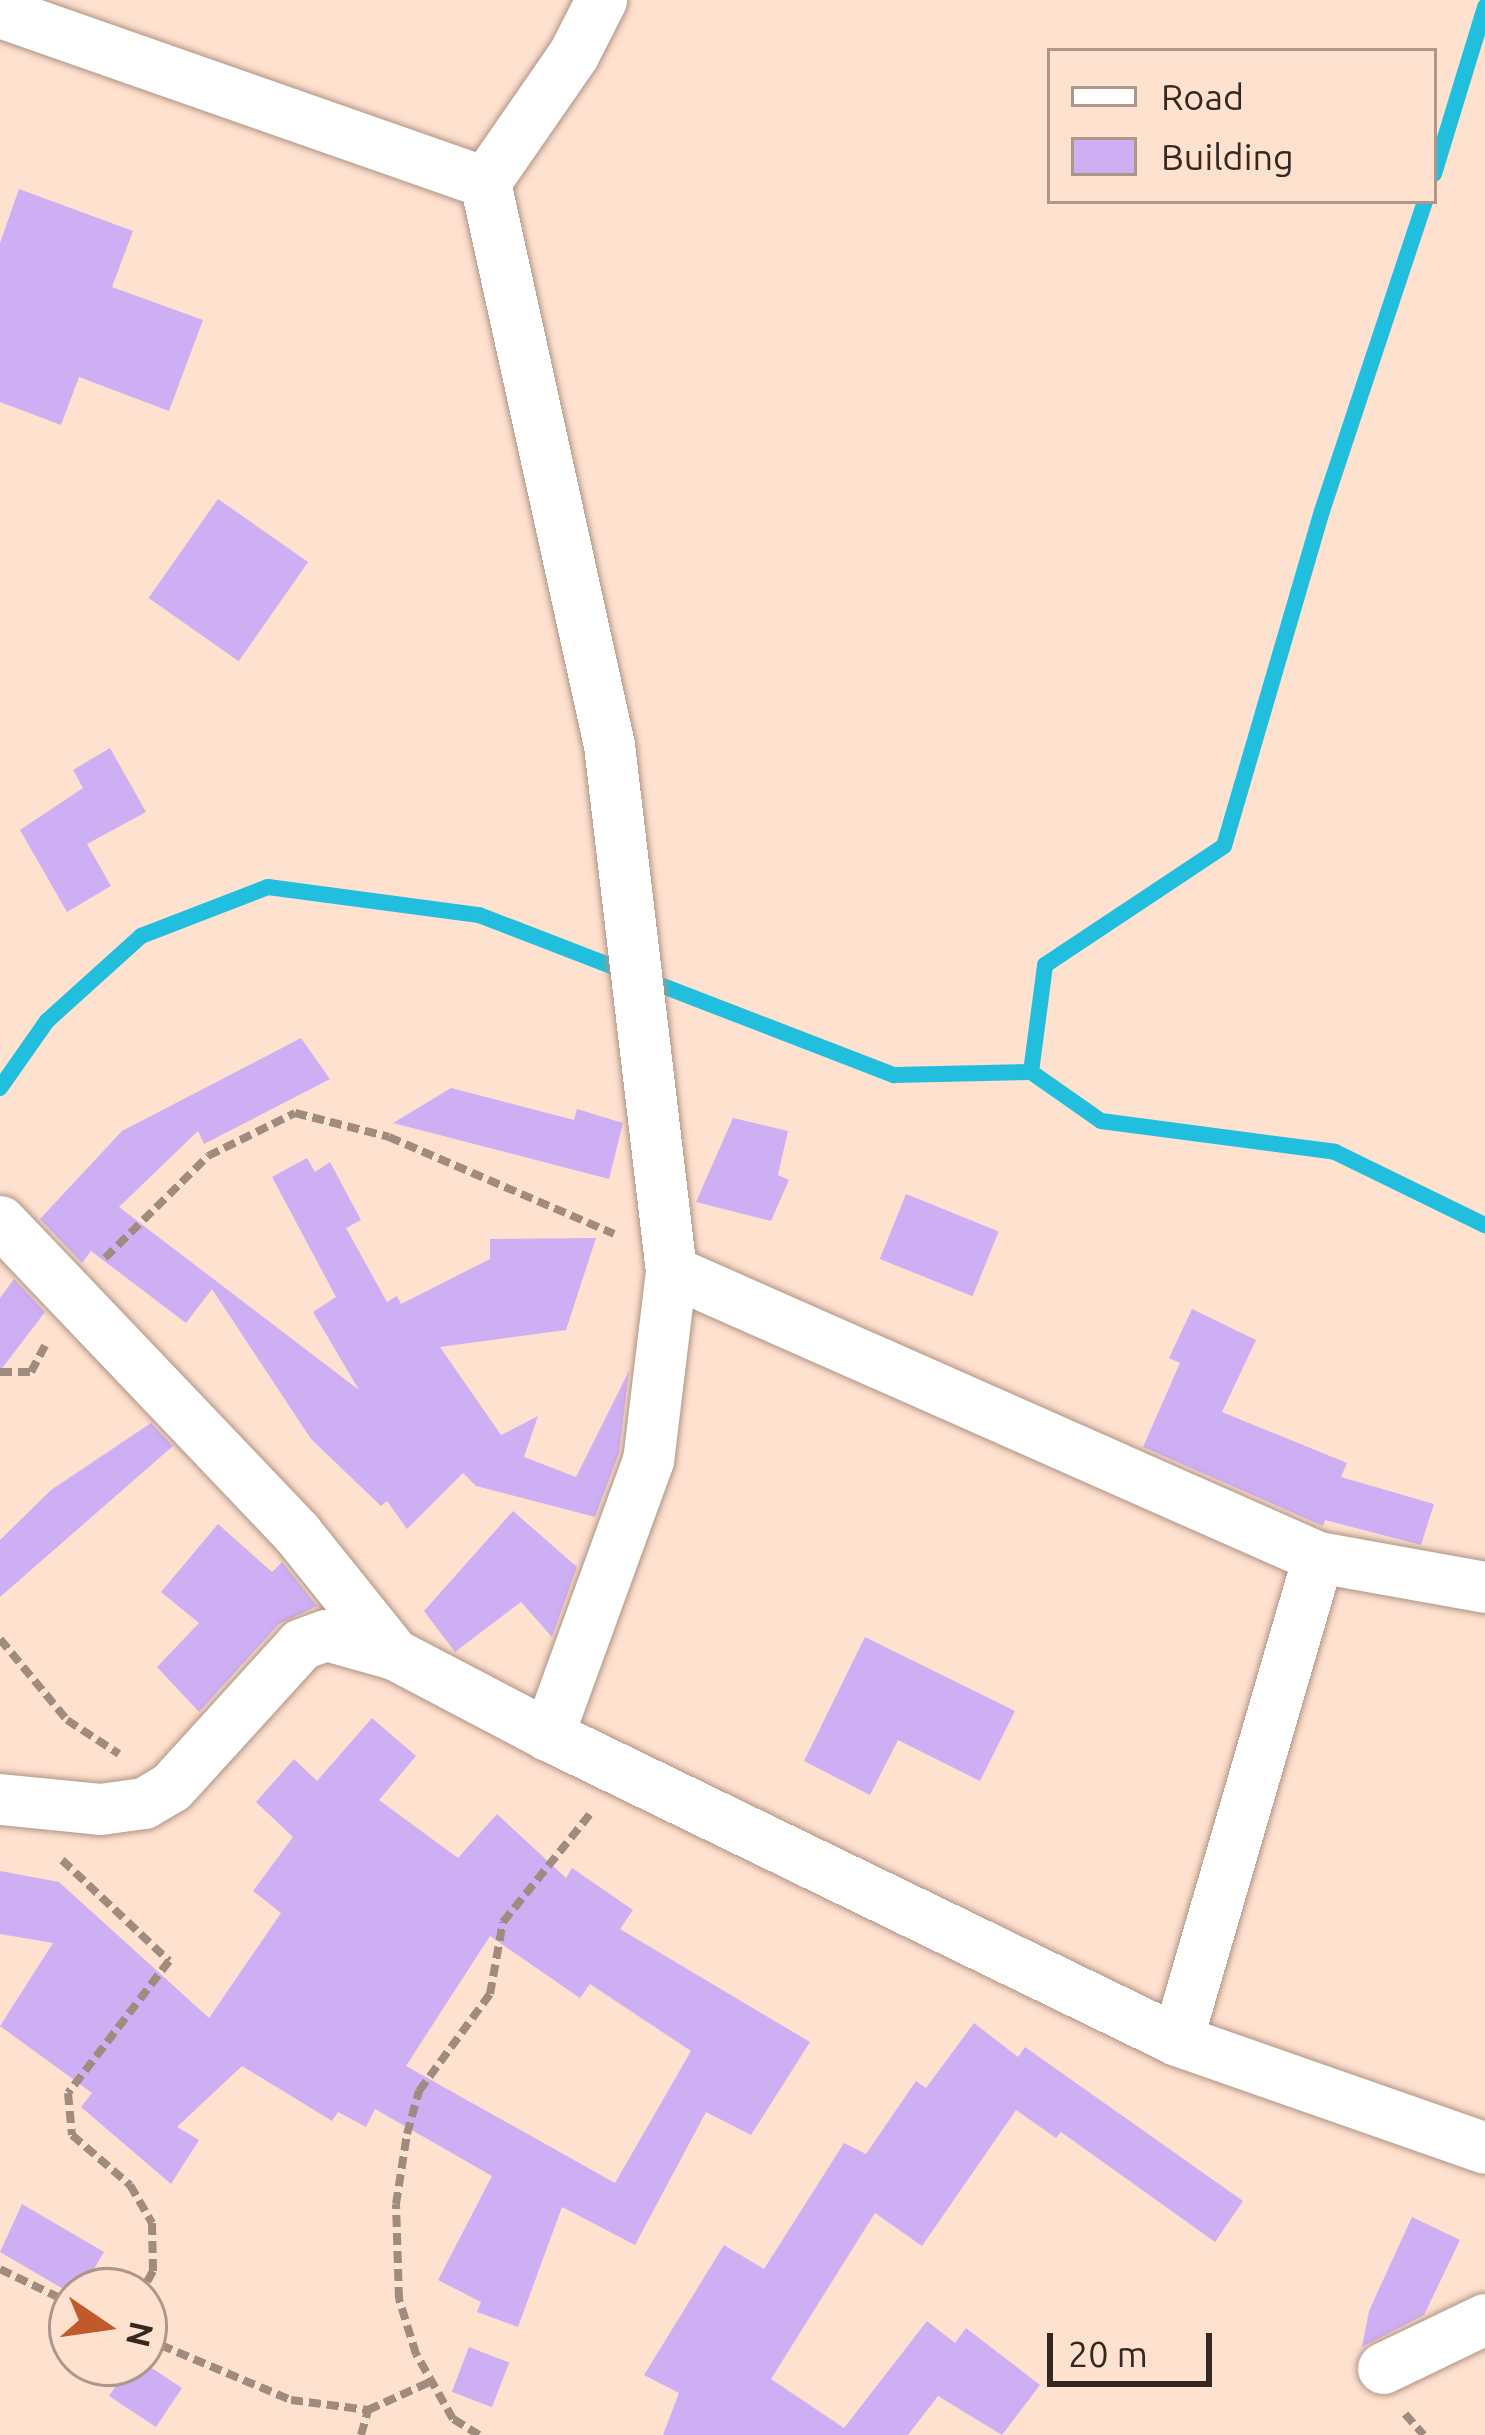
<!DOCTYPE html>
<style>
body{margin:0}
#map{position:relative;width:1485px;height:2435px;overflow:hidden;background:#ffe1d0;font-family:Ubuntu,sans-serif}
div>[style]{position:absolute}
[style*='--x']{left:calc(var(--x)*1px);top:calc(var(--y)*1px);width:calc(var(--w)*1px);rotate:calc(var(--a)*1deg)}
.stream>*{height:16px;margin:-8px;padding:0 8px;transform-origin:8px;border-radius:8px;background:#21bfdd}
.building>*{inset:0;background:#cfaff4;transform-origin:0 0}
.path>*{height:8px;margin-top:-4px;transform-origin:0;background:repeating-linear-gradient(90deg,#a08b7f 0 12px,transparent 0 18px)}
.roads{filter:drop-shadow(0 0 3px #b09484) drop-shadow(0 0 3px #b09484)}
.street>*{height:51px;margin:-25.5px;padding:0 25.5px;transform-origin:25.5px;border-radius:25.5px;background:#fff}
span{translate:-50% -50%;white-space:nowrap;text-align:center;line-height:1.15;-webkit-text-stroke:9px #ffe1d0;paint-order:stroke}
.legend{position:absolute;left:1047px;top:48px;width:390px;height:156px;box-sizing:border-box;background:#ffe1d0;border:3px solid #ae978a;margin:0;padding:15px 21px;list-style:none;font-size:36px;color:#342922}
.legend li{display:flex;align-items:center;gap:24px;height:60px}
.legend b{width:60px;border:3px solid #ae978a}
.north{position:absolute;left:48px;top:2267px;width:120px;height:120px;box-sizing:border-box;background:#ffe1d0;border:3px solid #ae978a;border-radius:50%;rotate:103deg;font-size:33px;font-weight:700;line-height:48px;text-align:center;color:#342922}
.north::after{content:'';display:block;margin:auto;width:42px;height:54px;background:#c05a2c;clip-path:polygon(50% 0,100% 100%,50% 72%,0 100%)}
.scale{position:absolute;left:1047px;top:2333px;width:165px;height:54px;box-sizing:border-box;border:6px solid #342922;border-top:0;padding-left:15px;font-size:36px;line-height:42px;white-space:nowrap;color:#342922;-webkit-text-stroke:9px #ffe1d0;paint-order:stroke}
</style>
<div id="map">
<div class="stream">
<div style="--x:1434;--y:174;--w:175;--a:-73"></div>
<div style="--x:1031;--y:1072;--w:108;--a:-82.5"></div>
<div style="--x:1045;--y:965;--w:215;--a:-33.6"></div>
<div style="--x:1224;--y:846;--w:349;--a:-73.7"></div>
<div style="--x:1322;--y:511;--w:327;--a:-71.6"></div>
<div style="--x:0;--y:1088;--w:82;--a:-55"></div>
<div style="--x:47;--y:1021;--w:127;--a:-42.1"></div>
<div style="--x:141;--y:936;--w:136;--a:-21.1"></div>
<div style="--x:268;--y:887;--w:213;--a:7.6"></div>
<div style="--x:479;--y:915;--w:445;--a:21.1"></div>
<div style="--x:894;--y:1075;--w:137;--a:-1.3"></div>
<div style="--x:1031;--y:1072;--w:85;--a:35"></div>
<div style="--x:1101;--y:1121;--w:236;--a:7.5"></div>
<div style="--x:1335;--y:1152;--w:167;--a:26"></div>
</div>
<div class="building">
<div style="clip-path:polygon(19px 189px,133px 231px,112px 287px,203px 320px,169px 411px,79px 377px,61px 425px,0 402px,0 243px)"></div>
<div style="left:218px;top:499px;width:110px;height:121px;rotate:35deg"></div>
<div style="clip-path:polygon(110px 748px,146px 812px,87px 844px,111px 886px,67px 912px,20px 830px,83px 788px,73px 770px)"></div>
<div style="clip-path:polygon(301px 1038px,330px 1079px,204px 1144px,198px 1131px,119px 1207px,359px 1390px,313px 1312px,336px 1297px,272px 1177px,307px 1158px,315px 1172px,330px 1162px,361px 1220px,346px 1228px,387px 1302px,397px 1296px,401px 1304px,490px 1259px,490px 1239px,596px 1238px,566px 1330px,440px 1347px,501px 1435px,538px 1416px,524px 1457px,576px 1477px,629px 1371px,619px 1453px,595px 1517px,476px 1486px,463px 1473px,407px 1529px,387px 1501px,381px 1506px,311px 1439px,212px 1289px,186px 1323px,91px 1251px,82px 1263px,40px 1219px,122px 1131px)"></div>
<div style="clip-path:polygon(451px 1088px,574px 1120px,577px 1109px,623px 1123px,609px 1179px,393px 1123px)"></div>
<div style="clip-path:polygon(733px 1118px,788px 1131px,778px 1175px,789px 1180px,771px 1221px,696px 1202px)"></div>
<div style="left:906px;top:1194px;width:100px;height:70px;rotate:22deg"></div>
<div style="clip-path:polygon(14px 1279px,45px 1312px,0 1371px,0 1298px)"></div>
<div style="clip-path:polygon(1192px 1309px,1256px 1340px,1222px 1412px,1347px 1463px,1341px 1477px,1434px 1504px,1421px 1545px,1325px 1520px,1323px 1526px,1143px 1447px,1180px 1363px,1169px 1358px)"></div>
<div style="clip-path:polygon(151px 1423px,173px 1446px,0 1597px,0 1540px,51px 1490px)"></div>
<div style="clip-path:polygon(513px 1511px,577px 1567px,552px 1637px,521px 1602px,455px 1652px,424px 1611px)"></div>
<div style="clip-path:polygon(218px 1524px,272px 1572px,282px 1562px,317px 1606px,279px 1624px,199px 1712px,157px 1667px,199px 1623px,161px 1592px)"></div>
<div style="clip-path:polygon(865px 1637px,1015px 1711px,980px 1781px,898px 1740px,870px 1795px,804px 1761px)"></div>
<div style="clip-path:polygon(evenodd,372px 1718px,416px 1756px,379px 1800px,458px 1858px,497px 1814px,566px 1878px,572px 1868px,633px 1910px,620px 1929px,810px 2042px,751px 2135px,706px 2112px,635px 2245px,562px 2207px,518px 2327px,477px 2312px,481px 2302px,438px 2280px,492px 2176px,375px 2109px,366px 2127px,338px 2112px,332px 2121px,242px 2066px,177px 2127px,199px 2140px,171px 2184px,81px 2107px,92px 2093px,0 2026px,53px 1943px,0 1934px,0 1871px,59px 1882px,209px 2018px,281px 1913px,253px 1891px,293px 1837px,256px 1802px,294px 1759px,317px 1781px,372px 1718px,490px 1936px,580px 1998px,590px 1984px,691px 2051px,615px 2183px,406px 2066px,490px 1936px)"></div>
<div style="clip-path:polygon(974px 2023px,1018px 2057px,1025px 2047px,1243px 2201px,1215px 2242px,1061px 2132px,1056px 2138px,1016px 2110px,922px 2246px,875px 2213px,771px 2379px,844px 2428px,927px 2321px,955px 2343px,966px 2328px,1040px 2385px,1002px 2435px,938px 2396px,908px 2435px,663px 2435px,679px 2393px,644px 2375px,724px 2245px,764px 2269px,844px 2143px,866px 2154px,916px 2081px,926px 2088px)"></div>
<div style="clip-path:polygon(22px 2204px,104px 2252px,81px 2291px,72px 2294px,0 2252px)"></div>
<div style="clip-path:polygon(1412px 2217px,1460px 2240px,1424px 2315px,1362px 2347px,1369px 2311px)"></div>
<div style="left:469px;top:2347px;width:43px;height:48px;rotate:21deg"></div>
<div style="clip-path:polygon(131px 2363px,144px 2363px,182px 2388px,156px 2427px,109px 2396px)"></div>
</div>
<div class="path">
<div style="--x:105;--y:1258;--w:145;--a:-44.7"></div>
<div style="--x:208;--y:1156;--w:97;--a:-26.3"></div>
<div style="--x:295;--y:1113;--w:97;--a:14.3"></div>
<div style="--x:389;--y:1137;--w:245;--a:23.3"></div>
<div style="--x:0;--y:1372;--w:31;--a:0"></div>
<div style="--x:31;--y:1372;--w:32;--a:-62"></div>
<div style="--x:0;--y:1639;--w:105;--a:50.4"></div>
<div style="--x:67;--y:1720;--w:62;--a:33.2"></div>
<div style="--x:62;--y:1860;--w:147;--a:43.3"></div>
<div style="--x:169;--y:1961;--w:166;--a:127.4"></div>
<div style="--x:68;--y:2093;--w:42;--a:84.6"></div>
<div style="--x:72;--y:2135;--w:77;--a:40.8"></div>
<div style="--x:130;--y:2185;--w:44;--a:59.9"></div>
<div style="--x:152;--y:2223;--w:48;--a:88.8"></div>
<div style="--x:153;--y:2271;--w:23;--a:119"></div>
<div style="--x:0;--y:2269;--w:80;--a:25.9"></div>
<div style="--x:144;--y:2338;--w:160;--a:22.9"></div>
<div style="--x:291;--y:2400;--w:78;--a:7.4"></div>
<div style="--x:368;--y:2410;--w:70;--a:-24.4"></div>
<div style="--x:1405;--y:2414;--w:28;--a:48"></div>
<div style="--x:361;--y:2435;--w:26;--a:-74"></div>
<div style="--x:479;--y:2435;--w:31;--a:-148"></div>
<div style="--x:453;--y:2419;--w:75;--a:-119.6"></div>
<div style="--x:416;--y:2354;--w:58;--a:-107.2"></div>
<div style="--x:399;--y:2299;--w:95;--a:-91.8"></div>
<div style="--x:396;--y:2204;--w:71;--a:-81.1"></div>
<div style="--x:407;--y:2134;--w:45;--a:-74.4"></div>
<div style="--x:419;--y:2091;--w:120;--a:-53.8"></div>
<div style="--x:490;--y:1994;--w:73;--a:-79.8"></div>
<div style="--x:503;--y:1922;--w:140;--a:-51.1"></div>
</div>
<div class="roads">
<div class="street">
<div style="--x:0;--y:12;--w:514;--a:19.32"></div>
<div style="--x:485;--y:182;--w:155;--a:-55.3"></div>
<div style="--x:573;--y:55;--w:62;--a:-63"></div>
<div style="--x:485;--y:182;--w:576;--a:77.58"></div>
<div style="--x:609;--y:745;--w:530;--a:83.28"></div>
<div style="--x:0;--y:1221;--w:431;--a:46.4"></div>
<div style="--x:297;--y:1533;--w:155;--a:51.3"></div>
<div style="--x:1485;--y:1587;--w:170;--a:-169.8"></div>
<div style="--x:1318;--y:1557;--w:707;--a:-156.15"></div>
<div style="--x:671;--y:1271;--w:190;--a:96.9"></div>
<div style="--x:648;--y:1460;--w:293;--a:110"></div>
<div style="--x:548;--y:1735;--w:699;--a:25.87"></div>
<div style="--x:1177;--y:2040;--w:326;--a:19.3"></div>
<div style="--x:0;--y:1799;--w:100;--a:5.7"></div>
<div style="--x:100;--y:1809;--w:44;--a:-7.8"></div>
<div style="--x:144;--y:1803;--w:31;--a:-31"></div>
<div style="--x:171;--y:1787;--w:193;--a:-47.7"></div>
<div style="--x:301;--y:1644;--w:27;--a:-20"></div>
<div style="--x:326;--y:1635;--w:71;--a:15.6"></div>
<div style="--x:394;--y:1654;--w:174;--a:27.7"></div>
<div style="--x:1177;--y:2040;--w:503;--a:-73.73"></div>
<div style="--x:1383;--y:2368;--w:113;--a:-25.7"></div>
</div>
</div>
<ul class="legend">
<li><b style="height:15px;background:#fff"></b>Road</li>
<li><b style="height:33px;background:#cfaff4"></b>Building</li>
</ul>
<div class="north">N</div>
<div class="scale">20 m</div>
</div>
